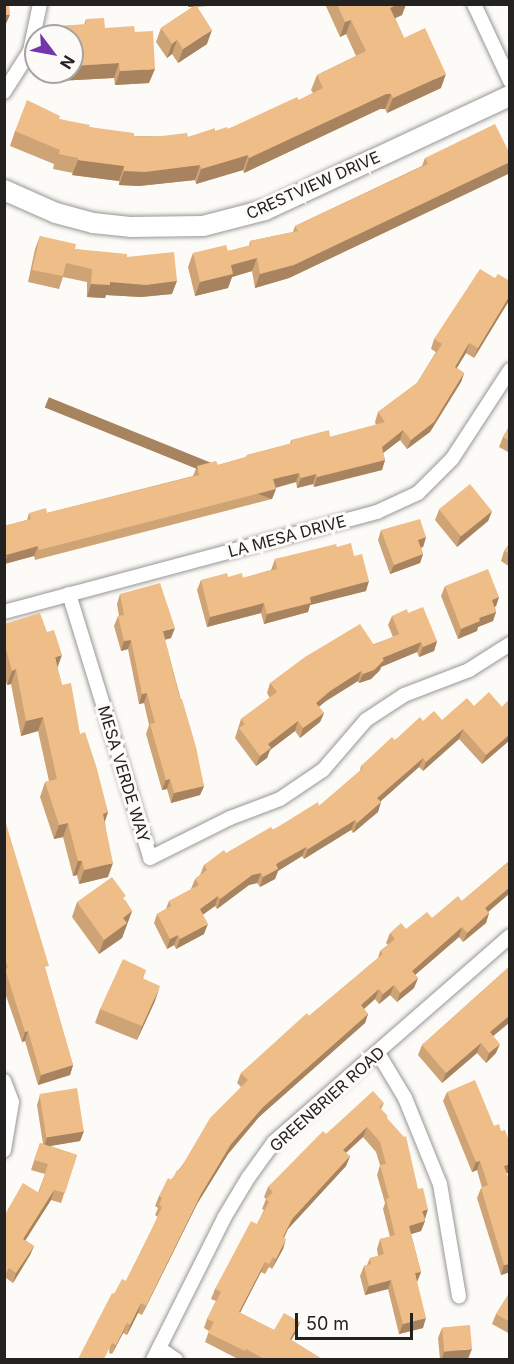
<!DOCTYPE html>
<style>
body{margin:0}
#map{position:relative;width:514px;height:1364px;overflow:hidden;background:#fcfbf8;font-family:Inter,sans-serif}
div>[style]{position:absolute}
[style*='--x']{left:calc(var(--x)*1px);top:calc(var(--y)*1px);width:calc(var(--w)*1px);rotate:calc(var(--a)*1deg)}
.roads{filter:drop-shadow(0 0 2px #979794) drop-shadow(0 0 2px #979794)}
.street>*{height:14px;margin:-7px;padding:0 7px;transform-origin:7px;border-radius:7px;background:#fff}
.secondary>*{height:20px;margin:-10px;padding:0 10px;transform-origin:10px;border-radius:10px;background:#fff}
.wall>*{inset:0;background:#cea375}
.shaded-wall>*{inset:0;background:#a7845f;transform-origin:0 0}
.building>*{inset:0;background:#efbd88;transform-origin:0 0}
span{translate:-50% -50%;white-space:nowrap;text-align:center;line-height:1.15;-webkit-text-stroke:6px #fcfbf8;paint-order:stroke}
.street-label{font-size:16px;color:#232221}
.frame{position:absolute;inset:0;border:6px solid #232221;pointer-events:none}
.north{position:absolute;left:24px;top:24px;width:60px;height:60px;box-sizing:border-box;background:#fcfbf8;border:2px solid #a5a4a2;border-radius:50%;rotate:122deg;font-size:16px;font-weight:700;line-height:24px;text-align:center;color:#232221}
.north::after{content:'';display:block;margin:auto;width:21px;height:27px;background:#7336ab;clip-path:polygon(50% 0,100% 100%,50% 72%,0 100%)}
.scale{position:absolute;left:295px;top:1313px;width:118px;height:27px;box-sizing:border-box;border:3px solid #232221;border-top:0;padding-left:8px;font-size:18px;line-height:21px;white-space:nowrap;color:#232221;-webkit-text-stroke:4px #fcfbf8;paint-order:stroke}
</style>
<div id="map">
<div class="roads">
<div class="street">
<div style="--x:474;--y:4;--w:85;--a:64.9"></div>
<div style="--x:4;--y:92;--w:49;--a:-57.6"></div>
<div style="--x:30;--y:51;--w:48;--a:-78"></div>
<div style="--x:69;--y:594;--w:276;--a:72.9"></div>
<div style="--x:150;--y:858;--w:89;--a:-26.6"></div>
<div style="--x:230;--y:818;--w:53;--a:-20.8"></div>
<div style="--x:280;--y:799;--w:52;--a:-34"></div>
<div style="--x:323;--y:770;--w:66;--a:-49.3"></div>
<div style="--x:366;--y:720;--w:45;--a:-33.3"></div>
<div style="--x:404;--y:695;--w:70;--a:-21"></div>
<div style="--x:469;--y:670;--w:49;--a:-32.4"></div>
<div style="--x:4;--y:612;--w:386;--a:-15"></div>
<div style="--x:377;--y:512;--w:45;--a:-24.9"></div>
<div style="--x:418;--y:493;--w:48;--a:-45"></div>
<div style="--x:452;--y:459;--w:106;--a:-56.9"></div>
<div style="--x:378;--y:1053;--w:52;--a:59"></div>
<div style="--x:405;--y:1098;--w:93;--a:67.9"></div>
<div style="--x:440;--y:1184;--w:114;--a:80.4"></div>
<div style="--x:4;--y:1081;--w:22;--a:69"></div>
<div style="--x:12;--y:1102;--w:49;--a:99.5"></div>
<div style="--x:159;--y:1348;--w:21;--a:35"></div>
<div style="--x:153;--y:1360;--w:159;--a:-63.4"></div>
<div style="--x:224;--y:1218;--w:47;--a:-59"></div>
<div style="--x:248;--y:1178;--w:44;--a:-54.2"></div>
<div style="--x:274;--y:1142;--w:313;--a:-41.1"></div>
</div>
<div class="secondary">
<div style="--x:4;--y:190;--w:57;--a:23.9"></div>
<div style="--x:56;--y:213;--w:38;--a:15"></div>
<div style="--x:93;--y:223;--w:37;--a:6"></div>
<div style="--x:130;--y:227;--w:73;--a:-0.8"></div>
<div style="--x:203;--y:226;--w:64;--a:-14.5"></div>
<div style="--x:265;--y:210;--w:270;--a:-25"></div>
</div>
</div>
<div class="wall">
<div style="clip-path:polygon(188px 4px,208px 4px,208px 6px,197px 6px,207px 44px,178px 63px,172px 54px,167px 58px,156px 42px,161px 28px,194px 6px,188px 7px)"></div>
<div style="clip-path:polygon(325px 4px,406px 4px,402px 15px,395px 18px,404px 38px,441px 88px,387px 113px,385px 109px,380px 109px,244px 173px,243px 170px,196px 184px,195px 180px,139px 186px,119px 185px,119px 181px,72px 175px,73px 173px,53px 169px,54px 164px,10px 146px,15px 131px,59px 119px,89px 127px,134px 136px,188px 137px,215px 131px,228px 129px,299px 100px,313px 93px,311px 90px,317px 75px,356px 56px,346px 34px,340px 37px)"></div>
<div style="clip-path:polygon(86px 19px,105px 28px,135px 32px,149px 83px,115px 85px,114px 78px,57px 81px,56px 72px,72px 72px,72px 36px,56px 36px,60px 26px,84px 25px)"></div>
<div style="clip-path:polygon(425px 158px,510px 162px,510px 169px,508px 174px,289px 278px,255px 288px,252px 271px,232px 277px,228px 288px,195px 296px,188px 267px,193px 253px,228px 251px,249px 246px,250px 241px,293px 232px,295px 226px,422px 166px)"></div>
<div style="clip-path:polygon(40px 236px,75px 249px,127px 257px,172px 294px,141px 297px,106px 295px,105px 298px,87px 297px,87px 282px,63px 277px,59px 289px,28px 282px,35px 249px)"></div>
<div style="clip-path:polygon(495px 278px,510px 281px,510px 299px,474px 358px,466px 353px,457px 368px,464px 373px,461px 382px,430px 432px,407px 449px,400px 440px,383px 453px,385px 460px,382px 470px,314px 487px,313px 484px,297px 488px,296px 482px,276px 488px,272px 499px,35px 560px,34px 556px,5px 564px,4px 526px,27px 520px,29px 513px,47px 513px,193px 476px,197px 466px,218px 465px,246px 457px,247px 455px,290px 444px,291px 440px,330px 437px,376px 425px,375px 422px,378px 412px,417px 383px,436px 352px,431px 349px,434px 339px)"></div>
<div style="clip-path:polygon(510px 425px,510px 453px,499px 447px,503px 437px)"></div>
<div style="clip-path:polygon(439px 510px,492px 511px,488px 521px,457px 547px,435px 520px)"></div>
<div style="clip-path:polygon(381px 530px,426px 537px,423px 547px,421px 547px,423px 554px,420px 563px,390px 574px,378px 540px)"></div>
<div style="clip-path:polygon(510px 543px,510px 567px,501px 561px,504px 551px)"></div>
<div style="clip-path:polygon(337px 547px,354px 556px,366px 591px,310px 605px,308px 612px,264px 624px,261px 613px,207px 627px,197px 590px,201px 580px,228px 577px,243px 578px,271px 570px,275px 559px)"></div>
<div style="clip-path:polygon(445px 586px,499px 597px,496px 606px,495px 607px,496px 612px,493px 621px,478px 627px,477px 631px,458px 639px,441px 596px)"></div>
<div style="clip-path:polygon(120px 594px,171px 638px,165px 640px,204px 786px,200px 795px,171px 803px,167px 789px,162px 790px,146px 734px,149px 725px,144px 703px,139px 704px,128px 649px,121px 651px,114px 626px,118px 616px,119px 616px,117px 604px)"></div>
<div style="clip-path:polygon(408px 613px,437px 641px,434px 651px,419px 657px,417px 652px,381px 667px,380px 670px,371px 679px,359px 683px,358px 681px,326px 701px,319px 707px,324px 713px,320px 722px,300px 738px,295px 731px,270px 750px,267px 758px,256px 766px,235px 738px,241px 719px,270px 698px,267px 693px,270px 683px,393px 637px,388px 625px,392px 616px)"></div>
<div style="clip-path:polygon(4px 624px,57px 667px,62px 685px,80px 734px,108px 812px,105px 821px,108px 877px,79px 884px,77px 875px,73px 876px,63px 837px,54px 839px,40px 797px,45px 782px,49px 781px,38px 731px,21px 736px,11px 684px,7px 685px,4px 676px)"></div>
<div style="clip-path:polygon(510px 699px,510px 740px,482px 764px,459px 739px,423px 771px,419px 767px,381px 801px,378px 812px,353px 833px,351px 830px,304px 859px,302px 856px,278px 871px,275px 879px,260px 887px,257px 883px,249px 885px,217px 909px,215px 906px,203px 914px,204px 934px,176px 949px,174px 945px,167px 949px,154px 923px,157px 914px,166px 909px,169px 901px,192px 889px,191px 889px,195px 879px,200px 875px,204px 865px,319px 806px,360px 771px,361px 766px,395px 740px,423px 721px,442px 720px,474px 706px,502px 707px)"></div>
<div style="clip-path:polygon(4px 817px,46px 973px,73px 1065px,70px 1075px,38px 1085px,25px 1041px,22px 1042px,4px 990px)"></div>
<div style="clip-path:polygon(510px 858px,510px 893px,488px 912px,489px 913px,486px 923px,463px 942px,459px 937px,415px 975px,418px 978px,414px 988px,397px 1002px,390px 995px,379px 1004px,375px 999px,364px 1009px,368px 1014px,365px 1023px,259px 1117px,228px 1154px,197px 1204px,142px 1315px,138px 1313px,127px 1335px,123px 1333px,112px 1354px,109px 1353px,114px 1294px,126px 1281px,158px 1217px,155px 1215px,158px 1208px,155px 1206px,159px 1196px,241px 1087px,237px 1083px,241px 1073px,378px 958px,380px 951px,388px 945px,386px 943px,390px 933px,406px 929px,432px 918px,462px 901px,508px 862px)"></div>
<div style="clip-path:polygon(125px 900px,132px 911px,122px 938px,99px 954px,72px 917px,77px 902px)"></div>
<div style="clip-path:polygon(510px 966px,510px 1022px,493px 1036px,496px 1053px,486px 1063px,477px 1053px,442px 1083px,418px 1055px,422px 1045px)"></div>
<div style="clip-path:polygon(146px 970px,143px 978px,155px 1001px,137px 1040px,95px 1023px,100px 1009px)"></div>
<div style="clip-path:polygon(447px 1092px,501px 1131px,510px 1143px,510px 1169px,508px 1173px,506px 1173px,510px 1272px,501px 1275px,477px 1198px,481px 1188px,482px 1188px,477px 1170px,472px 1172px,443px 1101px)"></div>
<div style="clip-path:polygon(40px 1095px,84px 1131px,80px 1141px,50px 1146px,77px 1155px,61px 1203px,51px 1200px,25px 1240px,34px 1246px,30px 1255px,13px 1283px,6px 1278px,4px 1280px,4px 1216px,38px 1193px,45px 1174px,31px 1170px,40px 1143px,43px 1144px,37px 1105px)"></div>
<div style="clip-path:polygon(384px 1103px,381px 1109px,387px 1118px,425px 1219px,425px 1221px,421px 1231px,411px 1234px,421px 1272px,417px 1282px,423px 1328px,399px 1334px,388px 1289px,365px 1295px,360px 1276px,364px 1266px,367px 1265px,370px 1258px,378px 1256px,377px 1249px,380px 1239px,390px 1237px,383px 1209px,385px 1203px,377px 1175px,380px 1165px,376px 1152px,363px 1137px,346px 1153px,350px 1156px,346px 1166px,288px 1229px,284px 1238px,283px 1249px,272px 1269px,269px 1267px,265px 1274px,261px 1272px,240px 1313px,274px 1330px,300px 1322px,296px 1332px,291px 1340px,322px 1359px,238px 1359px,205px 1342px,209px 1331px,204px 1328px,207px 1319px,216px 1301px,211px 1299px,215px 1289px,257px 1224px,264px 1210px,262px 1209px,266px 1199px,264px 1197px,268px 1187px,326px 1134px)"></div>
<div style="clip-path:polygon(510px 1292px,510px 1334px,492px 1324px,496px 1314px)"></div>
<div style="clip-path:polygon(442px 1328px,468px 1359px,440px 1359px,438px 1338px)"></div>
</div>
<div class="shaded-wall">
<div style="clip-path:polygon(189px 4px,208px 4px,208px 6px,188px 7px)"></div>
<div style="clip-path:polygon(398px 4px,406px 4px,402px 15px,385px 23px,390px 8px)"></div>
<div style="clip-path:polygon(4px 15px,10px 15px,4px 28px)"></div>
<div style="clip-path:polygon(351px 20px,346px 34px,340px 37px,345px 22px)"></div>
<div style="clip-path:polygon(212px 30px,207px 44px,178px 63px,183px 49px)"></div>
<div style="clip-path:polygon(177px 40px,172px 54px,167px 58px,172px 44px)"></div>
<div style="clip-path:polygon(119px 63px,114px 78px,57px 81px,60px 72px,72px 72px,72px 66px)"></div>
<div style="clip-path:polygon(155px 69px,149px 83px,115px 85px,120px 71px)"></div>
<div style="clip-path:polygon(446px 74px,441px 88px,387px 113px,393px 98px)"></div>
<div style="clip-path:polygon(386px 94px,391px 94px,385px 109px,380px 109px,244px 173px,249px 158px)"></div>
<div style="clip-path:polygon(248px 155px,243px 170px,196px 184px,201px 169px)"></div>
<div style="clip-path:polygon(78px 160px,124px 166px,119px 181px,72px 175px)"></div>
<div style="clip-path:polygon(510px 162px,510px 169px,508px 174px,289px 278px,255px 288px,260px 274px)"></div>
<div style="clip-path:polygon(200px 165px,195px 180px,139px 186px,119px 185px,124px 171px)"></div>
<div style="clip-path:polygon(257px 258px,252px 271px,232px 277px,228px 288px,195px 296px,200px 282px,231px 265px)"></div>
<div style="clip-path:polygon(177px 281px,172px 294px,141px 297px,106px 295px,105px 298px,87px 297px,91px 284px,110px 282px)"></div>
<div style="clip-path:polygon(510px 295px,510px 299px,474px 358px,478px 348px)"></div>
<div style="clip-path:polygon(469px 343px,466px 353px,451px 377px,455px 367px)"></div>
<div style="clip-path:polygon(464px 373px,461px 382px,430px 432px,407px 449px,411px 440px)"></div>
<div style="clip-path:polygon(403px 430px,400px 440px,378px 457px,382px 447px)"></div>
<div style="clip-path:polygon(385px 460px,382px 470px,314px 487px,317px 477px)"></div>
<div style="clip-path:polygon(299px 473px,296px 482px,270px 489px,273px 479px)"></div>
<div style="clip-path:polygon(316px 474px,313px 484px,297px 488px,301px 478px)"></div>
<div style="left:276px;top:489px;width:11px;height:245px;rotate:112deg"></div>
<div style="clip-path:polygon(492px 511px,488px 521px,457px 547px,460px 537px)"></div>
<div style="clip-path:polygon(426px 537px,423px 547px,415px 550px,418px 540px)"></div>
<div style="clip-path:polygon(38px 546px,34px 556px,4px 564px,4px 559px,6px 555px)"></div>
<div style="clip-path:polygon(423px 554px,420px 563px,390px 574px,394px 565px)"></div>
<div style="clip-path:polygon(369px 581px,366px 591px,310px 605px,308px 612px,264px 624px,267px 614px,310px 597px)"></div>
<div style="clip-path:polygon(499px 597px,496px 606px,488px 609px,492px 600px)"></div>
<div style="clip-path:polygon(264px 603px,261px 613px,207px 627px,210px 617px)"></div>
<div style="clip-path:polygon(496px 612px,493px 621px,478px 627px,477px 631px,458px 639px,461px 629px,479px 618px)"></div>
<div style="clip-path:polygon(175px 628px,171px 638px,159px 641px,163px 631px)"></div>
<div style="clip-path:polygon(131px 640px,128px 649px,121px 651px,124px 641px)"></div>
<div style="clip-path:polygon(437px 641px,434px 651px,419px 657px,423px 647px)"></div>
<div style="clip-path:polygon(421px 642px,417px 652px,381px 667px,380px 670px,371px 679px,359px 683px,363px 674px,382px 658px)"></div>
<div style="clip-path:polygon(62px 655px,57px 669px,55px 657px)"></div>
<div style="clip-path:polygon(16px 669px,11px 684px,7px 685px,12px 671px)"></div>
<div style="clip-path:polygon(361px 671px,358px 681px,326px 701px,312px 712px,316px 703px,330px 691px)"></div>
<div style="clip-path:polygon(147px 693px,144px 703px,139px 704px,142px 694px)"></div>
<div style="clip-path:polygon(324px 713px,320px 722px,300px 738px,303px 728px)"></div>
<div style="clip-path:polygon(43px 717px,38px 731px,21px 736px,26px 721px)"></div>
<div style="clip-path:polygon(298px 721px,295px 731px,270px 750px,267px 758px,256px 766px,260px 756px,268px 744px)"></div>
<div style="clip-path:polygon(463px 729px,459px 739px,423px 771px,426px 762px)"></div>
<div style="clip-path:polygon(510px 734px,510px 740px,482px 764px,486px 755px)"></div>
<div style="clip-path:polygon(423px 758px,419px 767px,374px 807px,377px 798px)"></div>
<div style="clip-path:polygon(170px 779px,167px 789px,162px 790px,166px 780px)"></div>
<div style="clip-path:polygon(204px 786px,200px 795px,171px 803px,174px 793px)"></div>
<div style="clip-path:polygon(381px 802px,378px 812px,353px 833px,357px 823px)"></div>
<div style="clip-path:polygon(108px 812px,103px 827px,103px 814px)"></div>
<div style="clip-path:polygon(355px 820px,351px 830px,304px 859px,308px 849px)"></div>
<div style="clip-path:polygon(68px 823px,63px 837px,54px 839px,59px 825px)"></div>
<div style="clip-path:polygon(306px 847px,302px 856px,278px 871px,275px 879px,260px 887px,263px 877px,276px 864px)"></div>
<div style="clip-path:polygon(78px 861px,82px 861px,77px 875px,73px 876px)"></div>
<div style="clip-path:polygon(113px 863px,108px 877px,79px 884px,84px 870px)"></div>
<div style="clip-path:polygon(261px 873px,257px 883px,249px 885px,217px 909px,220px 899px,252px 875px)"></div>
<div style="clip-path:polygon(510px 887px,510px 893px,481px 918px,485px 908px)"></div>
<div style="clip-path:polygon(218px 896px,215px 906px,197px 919px,200px 909px)"></div>
<div style="clip-path:polygon(132px 911px,122px 938px,99px 954px,104px 940px,123px 918px)"></div>
<div style="clip-path:polygon(489px 913px,486px 923px,463px 942px,467px 933px)"></div>
<div style="clip-path:polygon(208px 924px,204px 934px,176px 949px,180px 939px)"></div>
<div style="clip-path:polygon(462px 927px,459px 937px,408px 981px,412px 971px)"></div>
<div style="clip-path:polygon(178px 935px,174px 945px,167px 949px,170px 939px)"></div>
<div style="clip-path:polygon(418px 978px,414px 988px,397px 1002px,400px 993px)"></div>
<div style="clip-path:polygon(394px 985px,390px 995px,379px 1004px,383px 994px)"></div>
<div style="clip-path:polygon(160px 986px,155px 1001px,137px 1040px,142px 1026px)"></div>
<div style="clip-path:polygon(379px 989px,375px 999px,357px 1015px,361px 1005px)"></div>
<div style="clip-path:polygon(368px 1014px,365px 1023px,259px 1117px,228px 1154px,197px 1204px,142px 1315px,146px 1306px,201px 1194px,231px 1144px,263px 1107px)"></div>
<div style="clip-path:polygon(510px 1015px,510px 1022px,486px 1042px,490px 1032px)"></div>
<div style="clip-path:polygon(28px 1031px,25px 1041px,22px 1042px,25px 1032px)"></div>
<div style="clip-path:polygon(481px 1043px,477px 1053px,442px 1083px,446px 1073px)"></div>
<div style="clip-path:polygon(500px 1044px,496px 1053px,486px 1063px,489px 1053px)"></div>
<div style="clip-path:polygon(73px 1065px,70px 1075px,38px 1085px,41px 1075px)"></div>
<div style="clip-path:polygon(367px 1127px,363px 1137px,339px 1159px,343px 1150px)"></div>
<div style="clip-path:polygon(84px 1131px,80px 1141px,44px 1147px,47px 1137px)"></div>
<div style="clip-path:polygon(350px 1156px,346px 1166px,288px 1229px,279px 1247px,283px 1237px,292px 1219px)"></div>
<div style="clip-path:polygon(480px 1161px,477px 1170px,472px 1172px,476px 1162px)"></div>
<div style="clip-path:polygon(510px 1164px,510px 1169px,508px 1173px,500px 1175px,504px 1166px)"></div>
<div style="clip-path:polygon(54px 1190px,51px 1200px,20px 1249px,23px 1239px)"></div>
<div style="clip-path:polygon(428px 1209px,425px 1219px,422px 1211px)"></div>
<div style="clip-path:polygon(425px 1221px,421px 1231px,405px 1236px,409px 1226px)"></div>
<div style="clip-path:polygon(286px 1239px,283px 1249px,272px 1269px,276px 1259px)"></div>
<div style="clip-path:polygon(34px 1246px,30px 1255px,13px 1283px,16px 1273px)"></div>
<div style="clip-path:polygon(265px 1262px,261px 1272px,235px 1322px,239px 1312px)"></div>
<div style="clip-path:polygon(510px 1264px,510px 1272px,501px 1275px,504px 1265px)"></div>
<div style="clip-path:polygon(421px 1272px,417px 1282px,415px 1273px)"></div>
<div style="clip-path:polygon(391px 1280px,388px 1289px,365px 1295px,369px 1286px)"></div>
<div style="clip-path:polygon(141px 1303px,138px 1313px,127px 1335px,130px 1325px)"></div>
<div style="clip-path:polygon(426px 1318px,423px 1328px,399px 1334px,403px 1324px)"></div>
<div style="clip-path:polygon(300px 1322px,296px 1332px,286px 1349px,290px 1339px)"></div>
<div style="clip-path:polygon(127px 1323px,123px 1333px,112px 1354px,116px 1345px)"></div>
<div style="clip-path:polygon(472px 1349px,468px 1359px,442px 1359px,444px 1352px)"></div>
</div>
<div class="building">
<div style="clip-path:polygon(4px 4px,9px 4px,10px 15px,4px 15px)"></div>
<div style="clip-path:polygon(337px 4px,398px 4px,390px 8px,404px 38px,425px 28px,446px 74px,393px 98px,391px 94px,386px 94px,249px 158px,248px 155px,201px 169px,200px 165px,145px 172px,124px 171px,124px 166px,78px 160px,78px 158px,59px 154px,60px 150px,15px 131px,27px 100px,60px 116px,59px 119px,90px 125px,89px 127px,134px 133px,134px 136px,154px 137px,187px 133px,188px 137px,215px 128px,215px 131px,227px 127px,228px 129px,297px 97px,299px 100px,323px 88px,317px 75px,366px 51px,351px 20px,345px 22px)"></div>
<div style="clip-path:polygon(196px 5px,212px 30px,183px 49px,177px 40px,172px 44px,161px 28px)"></div>
<div style="clip-path:polygon(104px 18px,105px 28px,134px 26px,135px 32px,153px 31px,155px 69px,120px 71px,119px 63px,72px 66px,72px 36px,60px 36px,60px 26px,86px 24px,86px 19px)"></div>
<div style="clip-path:polygon(495px 124px,510px 154px,510px 162px,294px 265px,260px 274px,257px 258px,231px 265px,233px 274px,200px 282px,193px 253px,226px 245px,228px 251px,251px 245px,250px 241px,298px 231px,295px 226px,428px 164px,425px 158px)"></div>
<div style="clip-path:polygon(40px 236px,76px 244px,75px 249px,127px 254px,127px 257px,174px 252px,177px 281px,146px 285px,110px 282px,110px 285px,91px 284px,92px 269px,66px 263px,63px 276px,32px 270px)"></div>
<div style="clip-path:polygon(480px 269px,495px 278px,498px 274px,510px 281px,510px 295px,478px 348px,469px 343px,455px 367px,464px 373px,434px 422px,411px 440px,403px 430px,382px 447px,385px 460px,317px 477px,316px 474px,301px 478px,299px 473px,273px 479px,276px 489px,39px 550px,38px 546px,6px 555px,7px 558px,4px 559px,4px 526px,31px 519px,29px 513px,46px 508px,47px 513px,199px 475px,197px 466px,216px 461px,218px 465px,247px 457px,247px 455px,292px 443px,291px 440px,329px 430px,330px 437px,385px 422px,378px 412px,417px 383px,442px 344px,434px 339px)"></div>
<div style="clip-path:polygon(510px 425px,510px 441px,503px 437px)"></div>
<div style="left:470px;top:484px;width:35px;height:40px;rotate:51deg"></div>
<div style="clip-path:polygon(420px 519px,426px 537px,418px 540px,423px 554px,394px 565px,381px 530px)"></div>
<div style="clip-path:polygon(351px 543px,354px 556px,362px 554px,369px 581px,310px 597px,311px 603px,267px 614px,264px 603px,210px 617px,201px 580px,227px 573px,228px 577px,242px 573px,243px 578px,277px 569px,275px 559px,336px 544px,337px 547px)"></div>
<div style="clip-path:polygon(510px 543px,510px 554px,504px 551px)"></div>
<div style="clip-path:polygon(488px 569px,499px 597px,492px 600px,496px 612px,479px 618px,480px 621px,461px 629px,445px 586px)"></div>
<div style="clip-path:polygon(160px 583px,175px 628px,163px 631px,180px 699px,182px 699px,196px 747px,204px 786px,174px 793px,170px 779px,166px 780px,150px 724px,155px 723px,147px 693px,142px 694px,131px 640px,124px 641px,118px 616px,124px 615px,120px 594px)"></div>
<div style="clip-path:polygon(423px 607px,437px 641px,423px 647px,421px 642px,382px 658px,384px 660px,374px 670px,363px 674px,361px 671px,330px 691px,316px 703px,324px 713px,303px 728px,298px 721px,268px 744px,271px 748px,260px 756px,239px 728px,245px 724px,241px 719px,277px 692px,270px 683px,305px 657px,360px 624px,374px 645px,399px 634px,392px 616px,407px 609px,408px 613px)"></div>
<div style="clip-path:polygon(40px 613px,47px 632px,54px 630px,62px 655px,55px 657px,62px 685px,71px 683px,80px 734px,85px 732px,97px 769px,108px 812px,103px 814px,113px 863px,84px 870px,82px 861px,78px 861px,68px 823px,59px 825px,45px 782px,57px 779px,43px 717px,26px 721px,16px 669px,12px 671px,4px 642px,4px 624px)"></div>
<div style="clip-path:polygon(489px 692px,502px 707px,510px 699px,510px 734px,486px 755px,463px 729px,426px 762px,423px 758px,377px 798px,381px 802px,357px 823px,355px 820px,308px 849px,306px 847px,276px 864px,278px 869px,263px 877px,261px 873px,252px 875px,220px 899px,218px 896px,200px 909px,208px 924px,180px 939px,178px 935px,170px 939px,157px 914px,171px 906px,169px 901px,199px 885px,195px 879px,207px 870px,204px 865px,224px 850px,226px 853px,271px 827px,273px 830px,318px 802px,319px 806px,363px 768px,361px 766px,392px 737px,395px 740px,420px 717px,423px 721px,434px 711px,442px 720px,467px 698px,474px 706px)"></div>
<div style="clip-path:polygon(4px 817px,49px 966px,45px 967px,73px 1065px,41px 1075px,28px 1031px,25px 1032px,5px 969px,8px 968px,4px 956px)"></div>
<div style="clip-path:polygon(510px 861px,510px 887px,485px 908px,489px 913px,467px 933px,462px 927px,412px 971px,418px 978px,400px 993px,394px 985px,383px 994px,379px 989px,361px 1005px,368px 1014px,263px 1107px,231px 1144px,201px 1194px,146px 1306px,141px 1303px,130px 1325px,127px 1323px,116px 1345px,112px 1343px,104px 1359px,78px 1359px,112px 1293px,114px 1294px,122px 1279px,126px 1281px,142px 1250px,162px 1207px,159px 1205px,162px 1198px,159px 1196px,168px 1178px,172px 1180px,177px 1170px,179px 1171px,210px 1118px,248px 1080px,241px 1073px,307px 1013px,309px 1016px,383px 954px,380px 951px,395px 939px,390px 933px,401px 923px,406px 929px,427px 912px,432px 918px,458px 896px,462px 901px)"></div>
<div style="clip-path:polygon(112px 877px,126px 896px,123px 898px,132px 911px,123px 918px,127px 923px,104px 940px,77px 902px)"></div>
<div style="clip-path:polygon(123px 959px,146px 970px,142px 978px,160px 986px,142px 1026px,100px 1009px)"></div>
<div style="clip-path:polygon(510px 966px,510px 1015px,490px 1032px,500px 1044px,489px 1053px,481px 1043px,446px 1073px,422px 1045px)"></div>
<div style="clip-path:polygon(475px 1080px,494px 1126px,499px 1124px,501px 1131px,505px 1130px,510px 1143px,510px 1151px,508px 1151px,510px 1157px,510px 1164px,504px 1166px,510px 1182px,510px 1264px,504px 1265px,481px 1188px,488px 1185px,480px 1161px,476px 1162px,447px 1092px)"></div>
<div style="left:77px;top:1088px;width:44px;height:38px;rotate:81deg"></div>
<div style="clip-path:polygon(373px 1091px,384px 1103px,379px 1107px,388px 1116px,386px 1117px,404px 1137px,406px 1136px,418px 1189px,423px 1188px,428px 1209px,422px 1211px,425px 1221px,409px 1226px,421px 1272px,415px 1273px,426px 1318px,403px 1324px,391px 1280px,369px 1286px,364px 1266px,371px 1264px,370px 1258px,384px 1254px,380px 1239px,395px 1235px,386px 1199px,389px 1198px,380px 1165px,386px 1164px,380px 1142px,367px 1127px,343px 1150px,350px 1156px,292px 1219px,283px 1237px,286px 1239px,276px 1259px,273px 1257px,269px 1264px,265px 1262px,239px 1312px,274px 1330px,284px 1313px,300px 1322px,290px 1339px,322px 1359px,264px 1359px,246px 1349px,245px 1351px,208px 1333px,214px 1322px,207px 1319px,221px 1292px,215px 1289px,251px 1221px,257px 1224px,269px 1202px,266px 1199px,273px 1192px,268px 1187px,323px 1131px,326px 1134px)"></div>
<div style="clip-path:polygon(40px 1143px,77px 1155px,65px 1193px,54px 1190px,23px 1239px,34px 1246px,16px 1273px,9px 1268px,4px 1276px,4px 1216px,23px 1183px,39px 1193px,48px 1164px,34px 1160px)"></div>
<div style="clip-path:polygon(510px 1292px,510px 1322px,496px 1314px)"></div>
<div style="left:470px;top:1325px;width:24px;height:28px;rotate:85deg"></div>
</div>
<div class="street-label">
<span style="left:313px;top:185px;rotate:-24deg">CRESTVIEW DRIVE</span>
<span style="left:287px;top:536px;rotate:-15deg">LA MESA DRIVE</span>
<span style="left:124px;top:774px;rotate:73deg">MESA VERDE WAY</span>
<span style="left:327px;top:1099px;rotate:-42deg">GREENBRIER ROAD</span>
</div>
<div class="frame"></div>
<div class="north">N</div>
<div class="scale">50 m</div>
</div>
